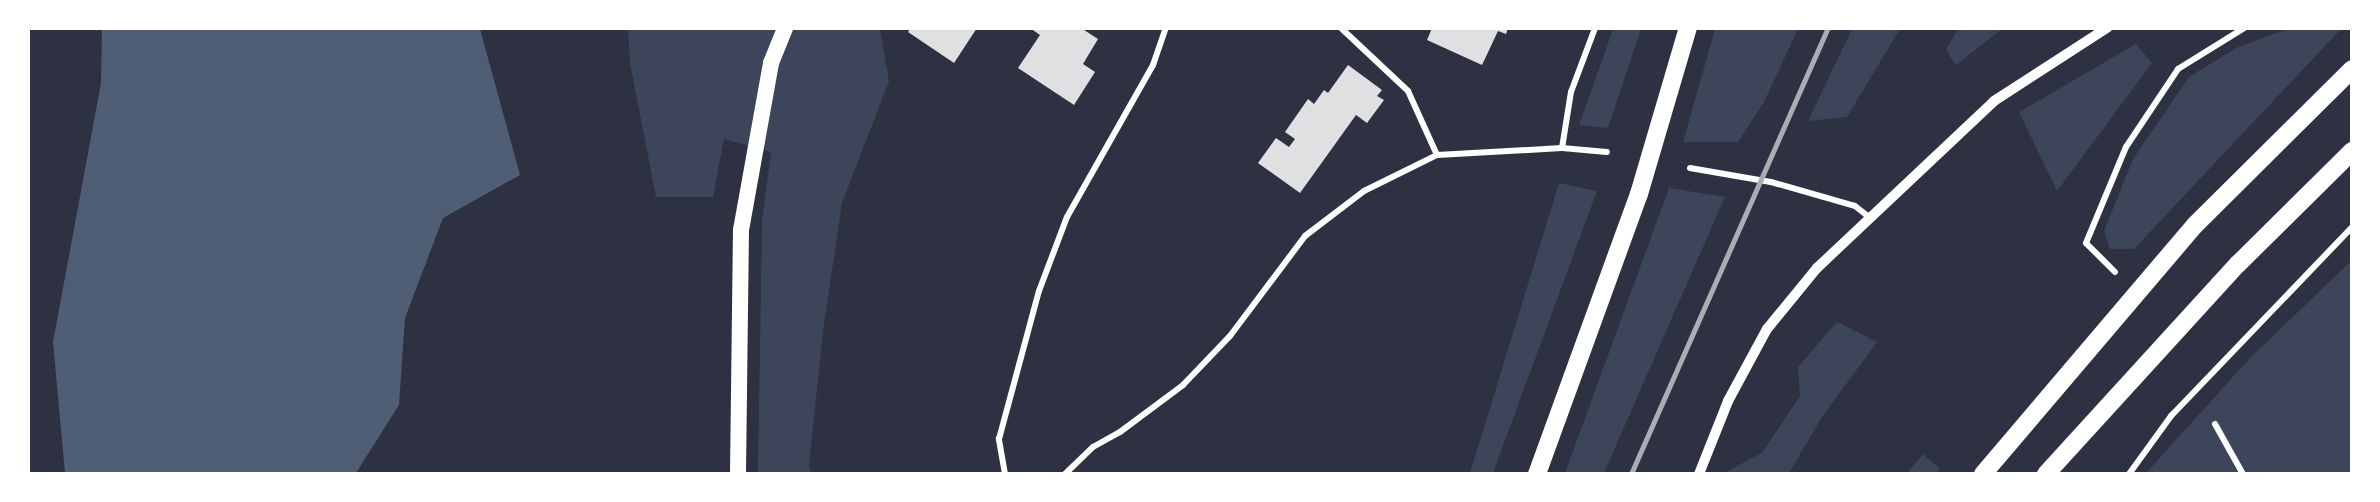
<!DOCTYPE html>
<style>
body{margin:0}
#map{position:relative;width:2380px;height:502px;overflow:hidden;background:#2d3142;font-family:"Archivo Narrow",sans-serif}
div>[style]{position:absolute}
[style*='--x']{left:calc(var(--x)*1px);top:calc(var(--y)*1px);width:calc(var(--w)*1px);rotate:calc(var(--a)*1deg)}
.green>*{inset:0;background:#3c4559}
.water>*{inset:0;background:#4f5d75}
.building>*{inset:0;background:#e0e0e3}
.minor>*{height:6px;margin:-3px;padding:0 3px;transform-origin:3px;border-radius:3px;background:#fff}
.tertiary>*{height:10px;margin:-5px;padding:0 5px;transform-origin:5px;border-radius:5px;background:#fff}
.trunk>*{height:16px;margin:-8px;padding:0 8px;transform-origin:8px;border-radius:8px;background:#fff}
.motorway>*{height:18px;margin:-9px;padding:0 9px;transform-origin:9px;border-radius:9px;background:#fff}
.rail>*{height:4.5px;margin:-2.25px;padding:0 2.25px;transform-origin:2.25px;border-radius:2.25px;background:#abadb3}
span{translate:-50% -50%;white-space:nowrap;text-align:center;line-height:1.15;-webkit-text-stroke:6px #fff;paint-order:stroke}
.frame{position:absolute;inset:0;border:30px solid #fff;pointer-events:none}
</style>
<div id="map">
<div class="green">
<div style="clip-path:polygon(628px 29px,880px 29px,889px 81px,842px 203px,823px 332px,809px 465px,811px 473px,758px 473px,762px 221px,771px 152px,724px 139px,713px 197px,656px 197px,630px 63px)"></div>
<div style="clip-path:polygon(1613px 29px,1641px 29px,1608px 128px,1579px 125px)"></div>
<div style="clip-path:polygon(1715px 29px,1798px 29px,1764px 102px,1738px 142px,1683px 142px)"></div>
<div style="clip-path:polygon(1852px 29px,1900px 29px,1847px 117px,1808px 121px)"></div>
<div style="clip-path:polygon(1958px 29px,1958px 28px,2002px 29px,1956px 65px,1946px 50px)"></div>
<div style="clip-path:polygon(2287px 29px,2341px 29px,2134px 249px,2110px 249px,2104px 231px,2133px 159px,2189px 77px,2236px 48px)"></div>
<div style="clip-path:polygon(2136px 44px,2152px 63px,2057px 191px,2019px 112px)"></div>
<div style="clip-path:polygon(1559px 183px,1597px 191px,1493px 473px,1470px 473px)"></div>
<div style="clip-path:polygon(1669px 188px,1725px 197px,1604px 473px,1565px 473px)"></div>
<div style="clip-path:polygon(2351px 261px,2351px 473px,2145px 474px,2250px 358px)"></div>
<div style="clip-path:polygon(1837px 322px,1877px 342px,1822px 417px,1789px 473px,1724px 473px,1762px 453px,1800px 396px,1798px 367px)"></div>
<div style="clip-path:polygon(1923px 454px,1940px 469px,1937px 473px,1907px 473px)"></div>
</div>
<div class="water">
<div style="clip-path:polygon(102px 29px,480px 29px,520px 175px,443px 218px,405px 318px,399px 405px,356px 473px,65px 473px,53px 342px,101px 83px)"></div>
</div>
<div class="building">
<div style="clip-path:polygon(911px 28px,977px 28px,954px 63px,908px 32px)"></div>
<div style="clip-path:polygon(1030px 28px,1081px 28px,1098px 39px,1083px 64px,1095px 72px,1074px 105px,1018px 68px,1040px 35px)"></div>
<div style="clip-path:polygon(1432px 28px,1508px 28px,1506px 34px,1498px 31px,1482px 65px,1427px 40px)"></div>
<div style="clip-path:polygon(1348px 65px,1382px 90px,1377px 96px,1384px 100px,1367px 123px,1356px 115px,1300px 193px,1258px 163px,1276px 138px,1289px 147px,1295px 139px,1285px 132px,1308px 99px,1314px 104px,1324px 90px,1328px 93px)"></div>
</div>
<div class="minor">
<div style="--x:1341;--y:28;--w:92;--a:43.2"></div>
<div style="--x:1408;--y:91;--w:70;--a:65.6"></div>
<div style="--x:1562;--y:148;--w:57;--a:-80.9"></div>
<div style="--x:1571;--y:92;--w:68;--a:-69.4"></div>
<div style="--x:1690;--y:168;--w:82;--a:9.8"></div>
<div style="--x:1771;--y:182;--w:87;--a:15.9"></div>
<div style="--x:1855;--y:206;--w:18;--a:38"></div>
<div style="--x:2115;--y:272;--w:41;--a:-135"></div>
<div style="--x:2086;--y:243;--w:104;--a:-67.4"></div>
<div style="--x:2126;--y:147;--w:94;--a:-56.3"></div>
<div style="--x:2178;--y:69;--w:78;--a:-31.8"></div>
<div style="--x:2215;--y:424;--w:57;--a:60.8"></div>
<div style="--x:1005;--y:474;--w:36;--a:-100"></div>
<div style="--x:999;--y:439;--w:153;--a:-74.9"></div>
<div style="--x:1039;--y:291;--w:79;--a:-69.3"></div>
<div style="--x:1067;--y:217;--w:175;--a:-60.5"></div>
<div style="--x:1153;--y:65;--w:39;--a:-71"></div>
<div style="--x:1065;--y:474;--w:39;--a:-44"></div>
<div style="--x:1093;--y:447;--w:31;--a:-29"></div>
<div style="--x:1120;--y:432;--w:79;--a:-36.7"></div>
<div style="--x:1183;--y:385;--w:68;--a:-46.2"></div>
<div style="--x:1230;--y:336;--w:125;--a:-53.1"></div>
<div style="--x:1305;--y:236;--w:74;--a:-37.3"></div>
<div style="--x:1364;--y:191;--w:81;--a:-26.3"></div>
<div style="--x:1437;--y:155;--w:125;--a:-3.2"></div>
<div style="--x:1562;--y:148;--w:45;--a:5.1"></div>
<div style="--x:2129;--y:474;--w:72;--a:-54.1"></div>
<div style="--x:2171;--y:416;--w:262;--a:-46.2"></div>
</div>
<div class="tertiary">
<div style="--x:1699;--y:474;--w:79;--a:-68.3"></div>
<div style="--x:1728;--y:401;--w:82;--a:-61.6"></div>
<div style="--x:1767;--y:329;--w:79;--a:-50.7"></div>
<div style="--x:1817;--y:268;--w:243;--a:-43.3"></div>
<div style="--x:1994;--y:101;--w:135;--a:-32.9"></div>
</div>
<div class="trunk">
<div style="--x:738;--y:474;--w:244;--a:-89.3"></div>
<div style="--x:741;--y:230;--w:170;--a:-79.8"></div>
<div style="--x:771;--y:63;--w:38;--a:-68"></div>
</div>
<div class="motorway">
<div style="--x:1537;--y:474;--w:298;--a:-70"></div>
<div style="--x:1639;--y:194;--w:173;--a:-73.6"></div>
<div style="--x:1983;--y:474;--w:327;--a:-49.6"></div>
<div style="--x:2195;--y:225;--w:221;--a:-44.8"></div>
<div style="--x:2046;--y:474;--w:285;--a:-47.6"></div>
<div style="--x:2238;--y:264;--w:161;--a:-44.7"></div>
</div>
<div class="rail">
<div style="--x:1631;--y:474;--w:488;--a:-66.2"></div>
</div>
<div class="frame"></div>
</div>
